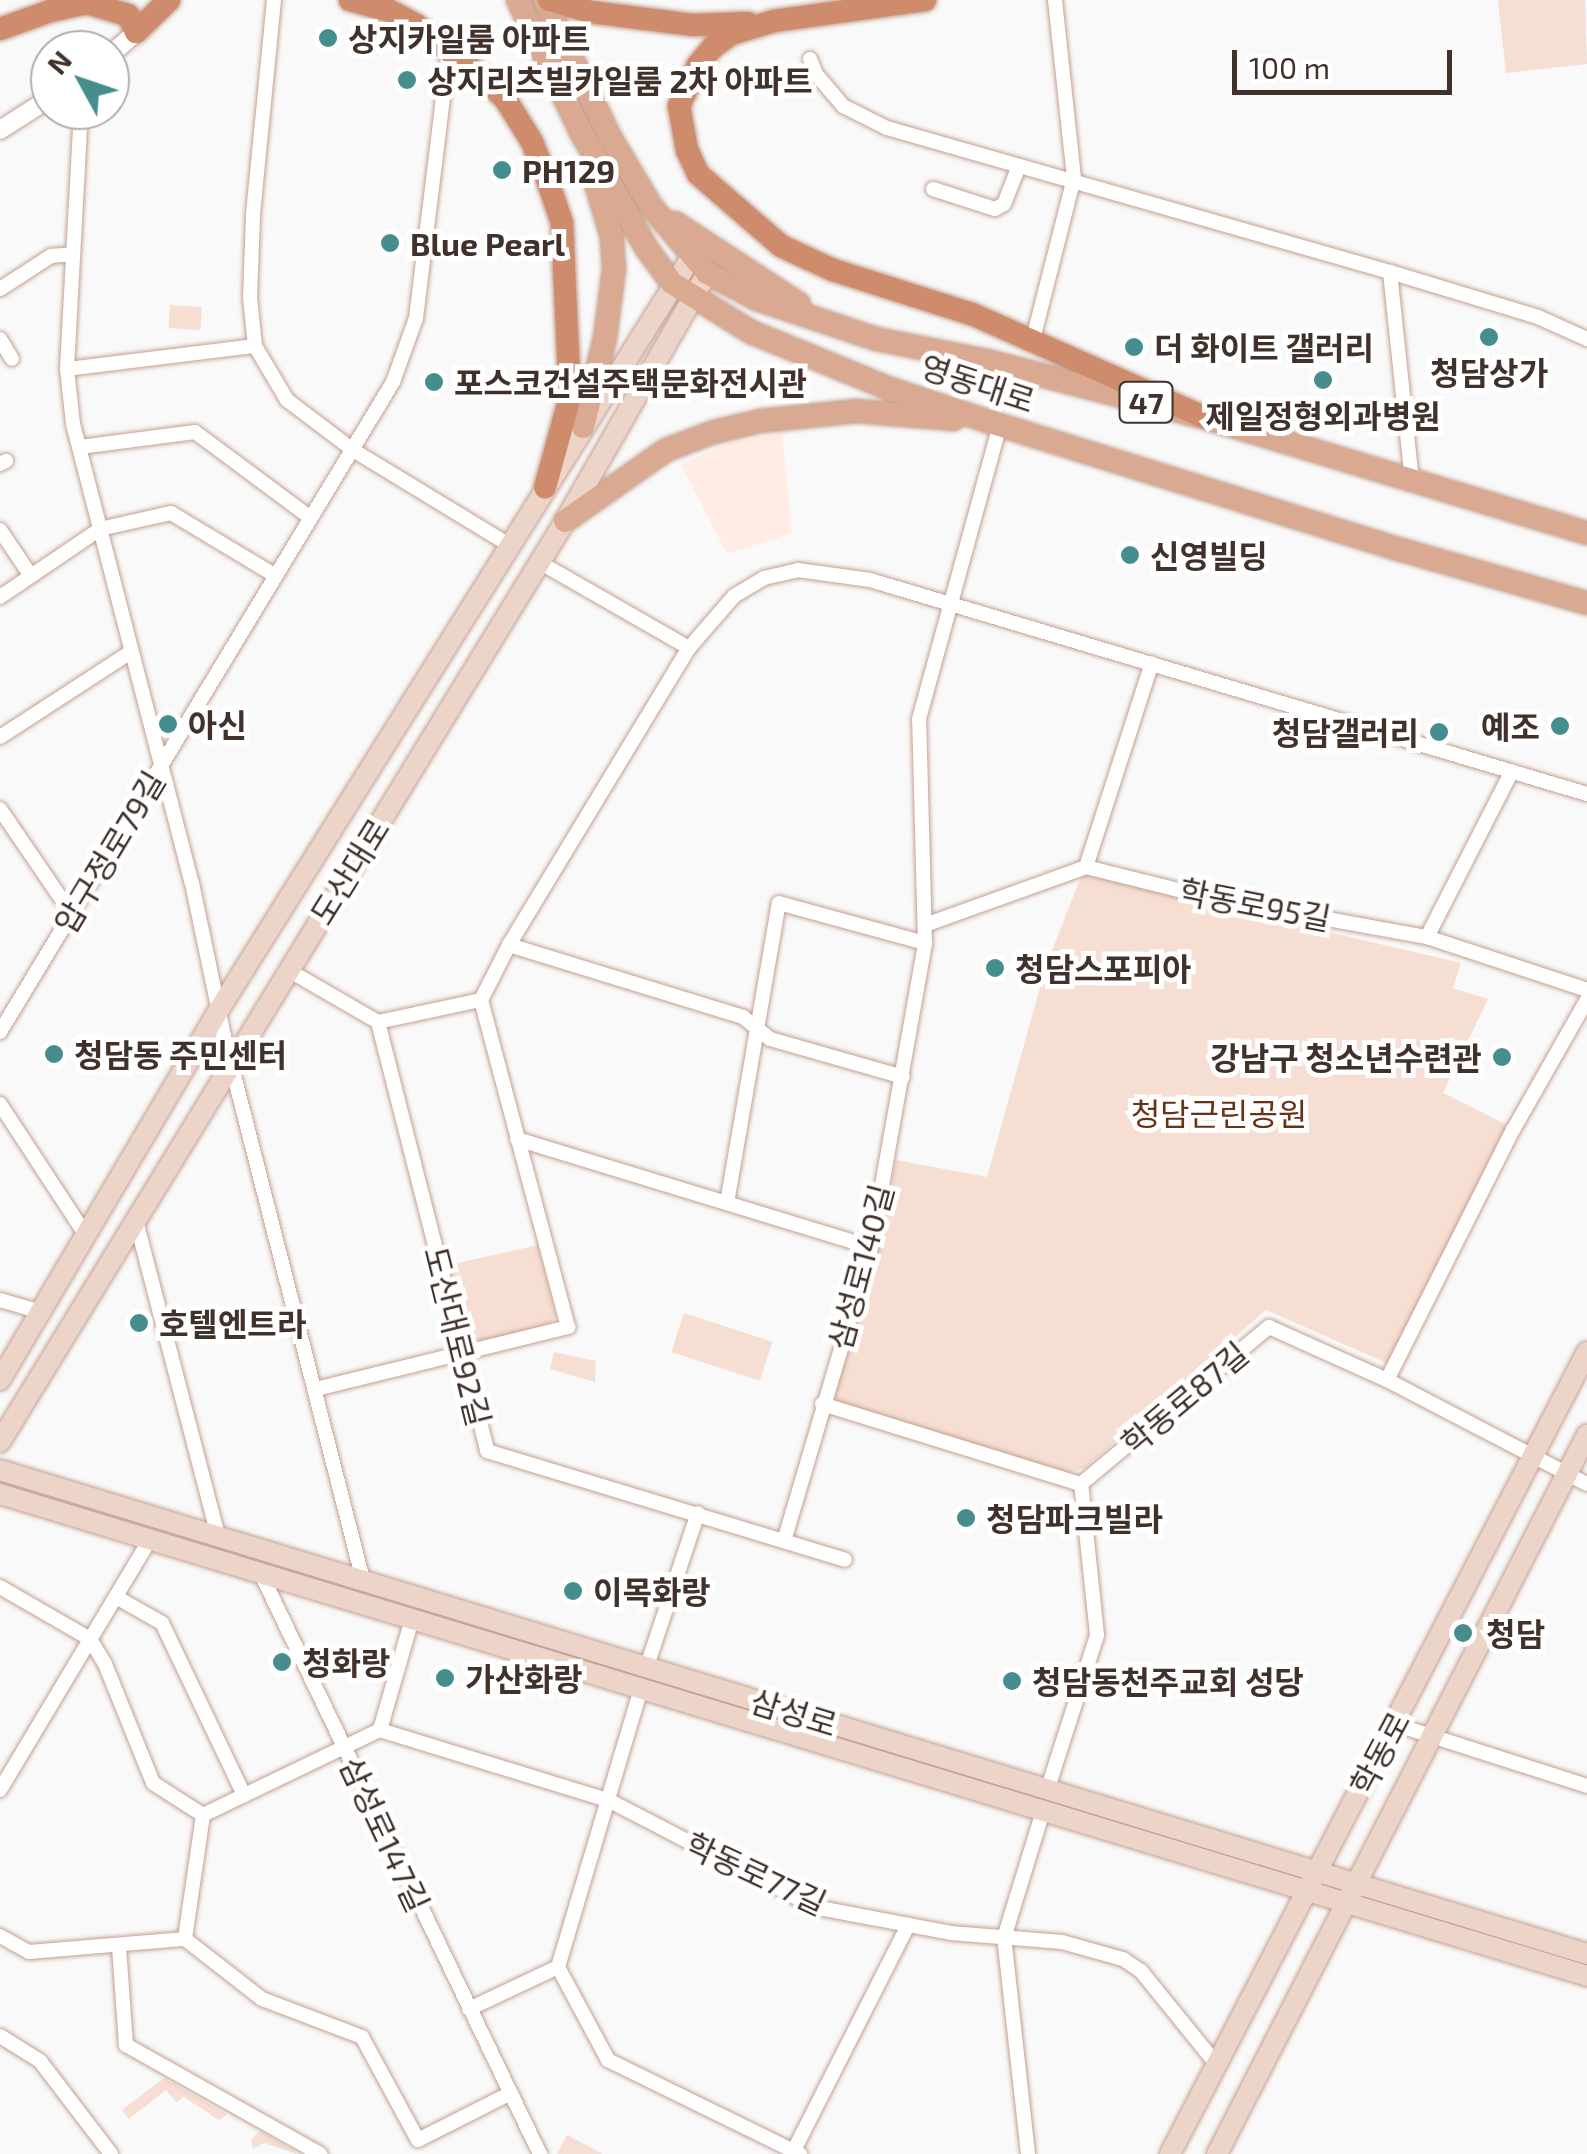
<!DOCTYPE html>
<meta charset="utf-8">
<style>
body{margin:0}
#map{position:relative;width:1587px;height:2154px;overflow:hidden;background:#f9f9f9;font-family:"Exo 2","Noto Sans KR",sans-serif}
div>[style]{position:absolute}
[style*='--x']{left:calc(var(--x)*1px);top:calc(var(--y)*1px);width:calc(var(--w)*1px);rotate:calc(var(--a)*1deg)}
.built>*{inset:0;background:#ffede4}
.green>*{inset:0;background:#f6ded3;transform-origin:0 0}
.roads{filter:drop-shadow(0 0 2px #c3a090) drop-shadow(0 0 2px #c3a090)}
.minor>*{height:14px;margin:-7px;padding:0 7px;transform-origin:7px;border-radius:7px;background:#fff}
.tertiary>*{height:18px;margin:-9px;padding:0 9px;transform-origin:9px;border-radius:9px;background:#fff}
.secondary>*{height:20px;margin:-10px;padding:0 10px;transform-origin:10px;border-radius:10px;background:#ecd4c8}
.primary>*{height:22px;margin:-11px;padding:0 11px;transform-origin:11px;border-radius:11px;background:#daa991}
.trunk>*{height:22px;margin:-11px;padding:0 11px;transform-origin:11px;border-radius:11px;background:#ce8c6c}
.dots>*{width:28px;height:28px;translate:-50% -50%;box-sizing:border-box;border:5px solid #fff;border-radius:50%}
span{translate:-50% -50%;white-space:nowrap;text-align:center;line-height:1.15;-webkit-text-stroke:10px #fff;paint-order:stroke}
.shield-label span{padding:2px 8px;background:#fff;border:2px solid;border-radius:8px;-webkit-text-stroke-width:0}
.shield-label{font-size:30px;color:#40312b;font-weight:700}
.poi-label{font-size:32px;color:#40312b;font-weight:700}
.left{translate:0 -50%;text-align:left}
.right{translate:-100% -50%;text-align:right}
.street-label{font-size:32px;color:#40312b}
.park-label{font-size:32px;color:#6a3214}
.north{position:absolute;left:30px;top:30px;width:100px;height:100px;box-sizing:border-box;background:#fff;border:2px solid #b3adaa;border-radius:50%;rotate:310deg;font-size:28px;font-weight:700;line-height:40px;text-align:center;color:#40312b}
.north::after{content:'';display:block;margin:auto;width:35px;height:45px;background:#468d8e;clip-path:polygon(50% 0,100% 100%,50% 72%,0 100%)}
.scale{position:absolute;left:1232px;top:50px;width:220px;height:45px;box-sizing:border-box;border:5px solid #40312b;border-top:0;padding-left:12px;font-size:30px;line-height:35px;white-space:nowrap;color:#40312b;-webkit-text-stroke:8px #fff;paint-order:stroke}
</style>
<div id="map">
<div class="built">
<div style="clip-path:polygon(782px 433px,792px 533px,727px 554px,681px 464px,729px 443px)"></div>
</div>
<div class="green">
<div style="clip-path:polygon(1498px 0,1585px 0,1587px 64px,1506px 73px)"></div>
<div style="left:170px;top:305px;width:32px;height:23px;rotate:4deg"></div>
<div style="clip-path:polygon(1082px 874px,1461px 963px,1453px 988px,1488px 999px,1443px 1093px,1513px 1128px,1391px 1365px,1266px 1310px,1085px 1468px,1065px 1474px,837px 1403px,834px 1391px,876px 1263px,896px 1160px,987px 1177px,1046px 966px)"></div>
<div style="clip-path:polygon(538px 1245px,556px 1316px,551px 1324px,471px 1344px,462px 1334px,445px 1266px)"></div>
<div style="left:684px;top:1313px;width:93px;height:41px;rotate:18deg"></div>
<div style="clip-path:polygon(554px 1352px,596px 1361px,595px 1382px,550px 1369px)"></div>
<div style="clip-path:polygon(164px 2078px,227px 2114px,219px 2120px,184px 2097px,176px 2102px,166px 2090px,129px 2119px,122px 2110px)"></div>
<div style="clip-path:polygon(260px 2131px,293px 2150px,297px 2154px,264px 2143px,253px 2149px,251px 2140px)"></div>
<div style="clip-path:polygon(567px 2135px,603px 2154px,557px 2154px)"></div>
</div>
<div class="roads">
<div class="minor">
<div style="--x:274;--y:0;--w:217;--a:95.6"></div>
<div style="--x:253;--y:216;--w:81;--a:92.1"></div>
<div style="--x:250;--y:297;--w:49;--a:84.2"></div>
<div style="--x:255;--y:346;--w:63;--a:59.3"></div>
<div style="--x:287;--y:400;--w:83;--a:37.1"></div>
<div style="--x:353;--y:450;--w:183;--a:31.3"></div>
<div style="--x:810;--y:59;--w:16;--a:68"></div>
<div style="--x:816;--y:74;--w:42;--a:49.8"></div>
<div style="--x:843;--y:106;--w:49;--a:26.6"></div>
<div style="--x:887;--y:128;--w:523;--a:15.98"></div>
<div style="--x:1390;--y:272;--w:210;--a:84"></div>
<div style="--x:81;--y:110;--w:259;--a:93.1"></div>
<div style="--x:67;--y:369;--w:55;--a:83.8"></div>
<div style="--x:73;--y:424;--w:474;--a:75.5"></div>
<div style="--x:192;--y:883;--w:156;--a:78.2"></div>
<div style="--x:224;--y:1036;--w:561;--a:75.67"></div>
<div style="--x:933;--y:189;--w:65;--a:17.9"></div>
<div style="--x:995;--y:209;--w:10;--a:-29"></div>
<div style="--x:1004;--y:204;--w:41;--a:-68.5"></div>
<div style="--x:1390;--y:272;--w:155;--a:16.9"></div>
<div style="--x:1538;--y:317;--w:54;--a:24.2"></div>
<div style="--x:0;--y:289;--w:61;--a:-32.9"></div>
<div style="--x:51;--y:256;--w:21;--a:-5"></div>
<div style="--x:0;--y:339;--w:23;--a:59"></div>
<div style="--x:1033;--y:339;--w:166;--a:-75.7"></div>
<div style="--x:1074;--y:178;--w:179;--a:-96.1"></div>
<div style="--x:67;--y:369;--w:189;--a:-7"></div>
<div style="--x:80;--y:447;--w:116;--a:-7.4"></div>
<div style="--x:195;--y:432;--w:144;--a:36.6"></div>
<div style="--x:0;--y:464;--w:7;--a:-27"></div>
<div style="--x:0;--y:530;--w:55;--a:56"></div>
<div style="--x:539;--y:562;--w:173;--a:29.8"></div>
<div style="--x:0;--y:597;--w:121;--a:-34.2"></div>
<div style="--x:100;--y:529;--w:73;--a:-12.7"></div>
<div style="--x:171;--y:513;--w:122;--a:31"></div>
<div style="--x:0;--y:737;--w:156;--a:-33"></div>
<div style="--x:0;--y:809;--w:126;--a:55.7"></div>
<div style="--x:1086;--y:867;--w:214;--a:-72.1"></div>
<div style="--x:925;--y:925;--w:171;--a:-19.8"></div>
<div style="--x:1086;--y:867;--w:124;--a:14"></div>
<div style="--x:1206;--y:897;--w:225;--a:10.3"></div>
<div style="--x:1427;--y:937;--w:169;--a:18.3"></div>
<div style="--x:1427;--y:937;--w:186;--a:-62.9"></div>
<div style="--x:509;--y:945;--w:245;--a:17.1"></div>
<div style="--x:743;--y:1017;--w:35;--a:39"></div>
<div style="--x:770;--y:1039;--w:138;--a:15.9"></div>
<div style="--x:288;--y:970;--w:104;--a:30"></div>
<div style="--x:378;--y:1022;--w:443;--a:75.7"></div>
<div style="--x:487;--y:1451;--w:374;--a:16.9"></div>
<div style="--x:378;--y:1022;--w:105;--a:-12.1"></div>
<div style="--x:481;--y:1000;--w:62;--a:-63"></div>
<div style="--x:509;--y:945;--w:347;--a:-58.8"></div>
<div style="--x:689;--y:648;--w:69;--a:-49.1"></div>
<div style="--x:734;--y:596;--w:35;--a:-31"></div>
<div style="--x:764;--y:578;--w:35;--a:-13"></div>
<div style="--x:798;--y:570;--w:73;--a:7.9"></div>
<div style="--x:870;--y:580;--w:748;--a:16.62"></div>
<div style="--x:0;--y:1032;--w:760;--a:-58.84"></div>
<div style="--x:393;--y:382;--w:68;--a:-70.2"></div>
<div style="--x:416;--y:318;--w:271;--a:-83"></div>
<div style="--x:0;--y:1104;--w:155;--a:56.8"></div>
<div style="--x:517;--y:1139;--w:370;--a:17"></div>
<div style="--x:727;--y:1203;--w:304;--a:-80.2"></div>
<div style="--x:779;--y:903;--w:151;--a:15.3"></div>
<div style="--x:135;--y:1217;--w:329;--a:75.4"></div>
<div style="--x:0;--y:1300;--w:43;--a:16.3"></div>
<div style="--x:1387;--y:1380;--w:280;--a:-63.3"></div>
<div style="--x:1513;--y:1130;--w:150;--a:-60.4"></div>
<div style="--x:316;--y:1389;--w:260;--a:-13.8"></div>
<div style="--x:568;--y:1327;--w:338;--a:-104.9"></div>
<div style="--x:822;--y:1404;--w:271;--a:17.2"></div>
<div style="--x:1081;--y:1484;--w:245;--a:-39.9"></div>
<div style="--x:1269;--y:1327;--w:129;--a:24.2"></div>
<div style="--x:1387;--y:1380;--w:225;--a:27.5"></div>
<div style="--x:784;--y:1541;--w:307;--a:-73.5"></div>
<div style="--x:871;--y:1247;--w:309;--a:-79.9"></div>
<div style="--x:925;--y:943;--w:224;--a:-91.5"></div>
<div style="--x:919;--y:719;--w:305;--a:-74.6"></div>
<div style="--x:261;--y:1574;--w:644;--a:64.31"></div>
<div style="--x:0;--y:1587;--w:104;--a:30"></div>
<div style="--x:90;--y:1639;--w:29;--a:59"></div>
<div style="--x:105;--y:1664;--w:128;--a:68"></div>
<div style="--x:153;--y:1783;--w:59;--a:32.6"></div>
<div style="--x:116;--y:1597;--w:53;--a:29.5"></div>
<div style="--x:162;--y:1623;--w:191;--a:64.5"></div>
<div style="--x:647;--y:1666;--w:161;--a:-71.6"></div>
<div style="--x:1394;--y:1724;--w:203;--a:17.8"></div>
<div style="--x:380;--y:1730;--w:239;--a:17.1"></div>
<div style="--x:608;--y:1800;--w:232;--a:27.4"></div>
<div style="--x:814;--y:1907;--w:139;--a:10.7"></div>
<div style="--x:951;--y:1933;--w:111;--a:4.6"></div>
<div style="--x:1062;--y:1942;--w:63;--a:15.6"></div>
<div style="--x:1123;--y:1959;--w:22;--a:34"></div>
<div style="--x:1141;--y:1971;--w:121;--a:51"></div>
<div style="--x:0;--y:1790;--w:290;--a:-59.1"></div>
<div style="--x:1047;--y:1791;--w:164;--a:-72.2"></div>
<div style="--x:1097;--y:1635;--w:152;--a:-96"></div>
<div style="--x:203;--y:1815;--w:125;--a:98.3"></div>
<div style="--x:185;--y:1939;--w:98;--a:37.9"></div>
<div style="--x:262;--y:1999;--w:107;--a:20.8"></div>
<div style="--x:362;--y:2037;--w:117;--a:61.5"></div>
<div style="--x:418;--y:2140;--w:104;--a:-26.8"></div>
<div style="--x:203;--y:1815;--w:196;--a:-25.7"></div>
<div style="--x:380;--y:1730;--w:116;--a:-73.9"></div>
<div style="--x:0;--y:1936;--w:33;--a:29"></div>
<div style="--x:29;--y:1952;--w:157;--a:-4.8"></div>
<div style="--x:119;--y:1947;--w:98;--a:85.9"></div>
<div style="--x:126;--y:2045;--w:223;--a:29.3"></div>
<div style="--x:558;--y:1967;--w:106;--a:61.7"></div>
<div style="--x:608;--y:2060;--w:214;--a:26.1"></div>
<div style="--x:469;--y:2009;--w:98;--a:-25.3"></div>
<div style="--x:558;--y:1967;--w:293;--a:-73.4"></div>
<div style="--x:0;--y:2036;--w:47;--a:32"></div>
<div style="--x:40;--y:2061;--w:117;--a:52.6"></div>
<div style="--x:792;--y:2154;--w:257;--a:-63.1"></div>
<div style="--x:1028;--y:2154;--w:217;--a:-96.3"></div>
<div style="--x:1004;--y:1938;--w:133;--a:-72.9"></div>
</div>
<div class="tertiary">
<div style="--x:110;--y:55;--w:35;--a:-41"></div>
<div style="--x:0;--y:130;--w:59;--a:-32.6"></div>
</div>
<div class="secondary">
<div style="--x:0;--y:1380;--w:429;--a:-59.4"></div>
<div style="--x:218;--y:1011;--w:891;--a:-57.88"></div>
<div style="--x:0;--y:1442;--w:1080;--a:-58.47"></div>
<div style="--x:565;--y:521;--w:286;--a:-60.2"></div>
<div style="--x:0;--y:1470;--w:1659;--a:16.96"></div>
<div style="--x:0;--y:1494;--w:1659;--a:16.89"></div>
<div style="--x:1170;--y:2154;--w:904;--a:-62.53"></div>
<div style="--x:1217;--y:2154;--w:809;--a:-62.77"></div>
</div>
<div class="primary">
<div style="--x:518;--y:0;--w:146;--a:64.5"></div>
<div style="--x:581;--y:132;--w:134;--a:60.6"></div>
<div style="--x:647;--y:249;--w:42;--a:53.7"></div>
<div style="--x:672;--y:283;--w:93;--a:31.8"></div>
<div style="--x:751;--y:332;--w:150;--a:22.3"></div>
<div style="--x:890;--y:389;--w:108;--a:18.3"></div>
<div style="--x:993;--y:423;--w:428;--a:17.3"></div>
<div style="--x:1402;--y:550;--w:192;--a:16"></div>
<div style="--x:544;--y:0;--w:154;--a:64.3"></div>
<div style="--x:611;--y:139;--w:78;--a:59.2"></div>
<div style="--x:651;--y:206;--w:87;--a:50.1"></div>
<div style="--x:707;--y:273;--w:56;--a:27.5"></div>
<div style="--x:757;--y:299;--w:126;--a:18.6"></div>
<div style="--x:876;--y:339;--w:113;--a:11.2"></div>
<div style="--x:987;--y:361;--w:226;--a:14.6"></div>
<div style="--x:1206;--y:418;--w:398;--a:16.8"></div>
<div style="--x:675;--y:223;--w:148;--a:33.2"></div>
<div style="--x:583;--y:427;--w:92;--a:-76.1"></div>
<div style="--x:605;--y:338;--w:70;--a:-82.6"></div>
<div style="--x:614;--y:269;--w:32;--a:-94"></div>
<div style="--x:612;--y:237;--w:66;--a:-106.8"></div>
<div style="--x:565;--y:521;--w:123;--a:-35.1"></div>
<div style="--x:666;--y:450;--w:51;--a:-20.6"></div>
<div style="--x:714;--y:432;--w:47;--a:-13.4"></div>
<div style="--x:760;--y:421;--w:97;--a:-5.9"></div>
<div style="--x:856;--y:411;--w:98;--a:4.7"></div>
</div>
<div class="trunk">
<div style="--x:350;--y:0;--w:41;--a:15.4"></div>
<div style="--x:390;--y:11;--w:30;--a:28"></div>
<div style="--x:416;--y:25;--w:89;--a:38.2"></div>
<div style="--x:486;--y:80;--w:28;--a:45"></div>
<div style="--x:506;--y:100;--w:49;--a:58.2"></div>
<div style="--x:532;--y:142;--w:43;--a:68.2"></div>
<div style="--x:548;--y:182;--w:43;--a:71.1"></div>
<div style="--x:562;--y:223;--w:174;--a:87.4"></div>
<div style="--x:570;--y:397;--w:94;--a:105.4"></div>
<div style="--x:549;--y:0;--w:44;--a:15.9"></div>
<div style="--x:591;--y:12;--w:102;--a:7.3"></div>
<div style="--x:692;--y:25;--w:56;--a:-2"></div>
<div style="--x:925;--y:0;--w:152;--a:172.1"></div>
<div style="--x:774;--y:21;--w:45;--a:163.2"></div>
<div style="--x:731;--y:34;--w:22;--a:144"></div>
<div style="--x:713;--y:47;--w:23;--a:130"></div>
<div style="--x:698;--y:65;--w:45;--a:114.9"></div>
<div style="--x:679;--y:106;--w:45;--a:79.7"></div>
<div style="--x:687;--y:150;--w:26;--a:65"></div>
<div style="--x:698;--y:174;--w:110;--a:40.9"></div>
<div style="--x:781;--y:246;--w:57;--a:24.8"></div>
<div style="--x:833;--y:270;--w:146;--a:17.6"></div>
<div style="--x:972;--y:314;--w:256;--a:24"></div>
<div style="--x:87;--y:3;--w:43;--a:16.3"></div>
<div style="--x:128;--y:15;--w:19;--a:65"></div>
<div style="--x:136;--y:32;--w:46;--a:-44.1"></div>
<div style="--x:0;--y:29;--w:53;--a:-19.8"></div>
<div style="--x:50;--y:11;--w:52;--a:-12.2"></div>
</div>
</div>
<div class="dots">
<div style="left:328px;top:38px;background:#468d8e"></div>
<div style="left:407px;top:80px;background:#468d8e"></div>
<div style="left:502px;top:170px;background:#468d8e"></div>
<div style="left:390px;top:243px;background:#468d8e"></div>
<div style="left:1489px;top:337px;background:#468d8e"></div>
<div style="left:1134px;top:347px;background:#468d8e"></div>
<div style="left:1323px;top:380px;background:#468d8e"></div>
<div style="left:434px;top:382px;background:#468d8e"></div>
<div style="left:1130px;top:555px;background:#468d8e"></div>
<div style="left:168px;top:724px;background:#468d8e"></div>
<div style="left:1560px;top:726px;background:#468d8e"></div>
<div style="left:1439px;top:732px;background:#468d8e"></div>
<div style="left:995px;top:968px;background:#468d8e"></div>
<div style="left:54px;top:1054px;background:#468d8e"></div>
<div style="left:1502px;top:1057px;background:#468d8e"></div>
<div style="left:139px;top:1323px;background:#468d8e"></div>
<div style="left:966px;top:1518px;background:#468d8e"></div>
<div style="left:573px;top:1591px;background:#468d8e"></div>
<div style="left:1463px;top:1633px;background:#468d8e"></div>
<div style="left:282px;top:1662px;background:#468d8e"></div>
<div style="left:445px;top:1678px;background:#468d8e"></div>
<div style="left:1012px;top:1681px;background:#468d8e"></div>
</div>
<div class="shield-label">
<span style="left:1146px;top:402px">47</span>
</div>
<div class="poi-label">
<span class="left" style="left:348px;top:38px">상지카일룸 아파트</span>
<span class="left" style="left:427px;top:80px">상지리츠빌카일룸 2차 아파트</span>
<span class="left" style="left:522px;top:170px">PH129</span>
<span class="left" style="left:410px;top:243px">Blue Pearl</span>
<span class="left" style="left:1154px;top:347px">더 화이트 갤러리</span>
<span style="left:1489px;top:372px">청담상가</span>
<span class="left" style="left:454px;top:382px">포스코건설주택문화전시관</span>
<span style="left:1323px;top:415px">제일정형외과병원</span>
<span class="left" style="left:1150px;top:555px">신영빌딩</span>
<span class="left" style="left:188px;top:724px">아신</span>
<span class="right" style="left:1540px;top:726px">예조</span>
<span class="right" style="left:1419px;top:732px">청담갤러리</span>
<span class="left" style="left:1015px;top:968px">청담스포피아</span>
<span class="left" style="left:74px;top:1054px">청담동 주민센터</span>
<span class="right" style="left:1482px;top:1057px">강남구 청소년수련관</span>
<span class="left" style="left:159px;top:1323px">호텔엔트라</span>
<span class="left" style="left:986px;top:1518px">청담파크빌라</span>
<span class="left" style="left:593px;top:1591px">이목화랑</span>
<span class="left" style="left:1486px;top:1633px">청담</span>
<span class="left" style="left:302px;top:1662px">청화랑</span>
<span class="left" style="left:465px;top:1678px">가산화랑</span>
<span class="left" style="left:1032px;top:1681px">청담동천주교회 성당</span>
</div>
<div class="street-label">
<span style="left:978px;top:383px;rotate:18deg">영동대로</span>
<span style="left:109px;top:852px;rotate:-59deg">압구정로79길</span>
<span style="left:349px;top:871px;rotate:-58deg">도산대로</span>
<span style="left:1255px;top:904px;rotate:11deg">학동로95길</span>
<span style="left:860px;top:1267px;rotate:-75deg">삼성로140길</span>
<span style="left:458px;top:1336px;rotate:76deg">도산대로92길</span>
<span style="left:1184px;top:1398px;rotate:-40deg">학동로87길</span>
<span style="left:794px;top:1712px;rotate:17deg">삼성로</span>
<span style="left:1379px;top:1753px;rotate:-62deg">학동로</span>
<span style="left:385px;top:1834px;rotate:65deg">삼성로147길</span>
<span style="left:756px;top:1873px;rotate:25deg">학동로77길</span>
</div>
<div class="park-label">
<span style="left:1219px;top:1113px">청담근린공원</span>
</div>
<div class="north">N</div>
<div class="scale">100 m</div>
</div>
